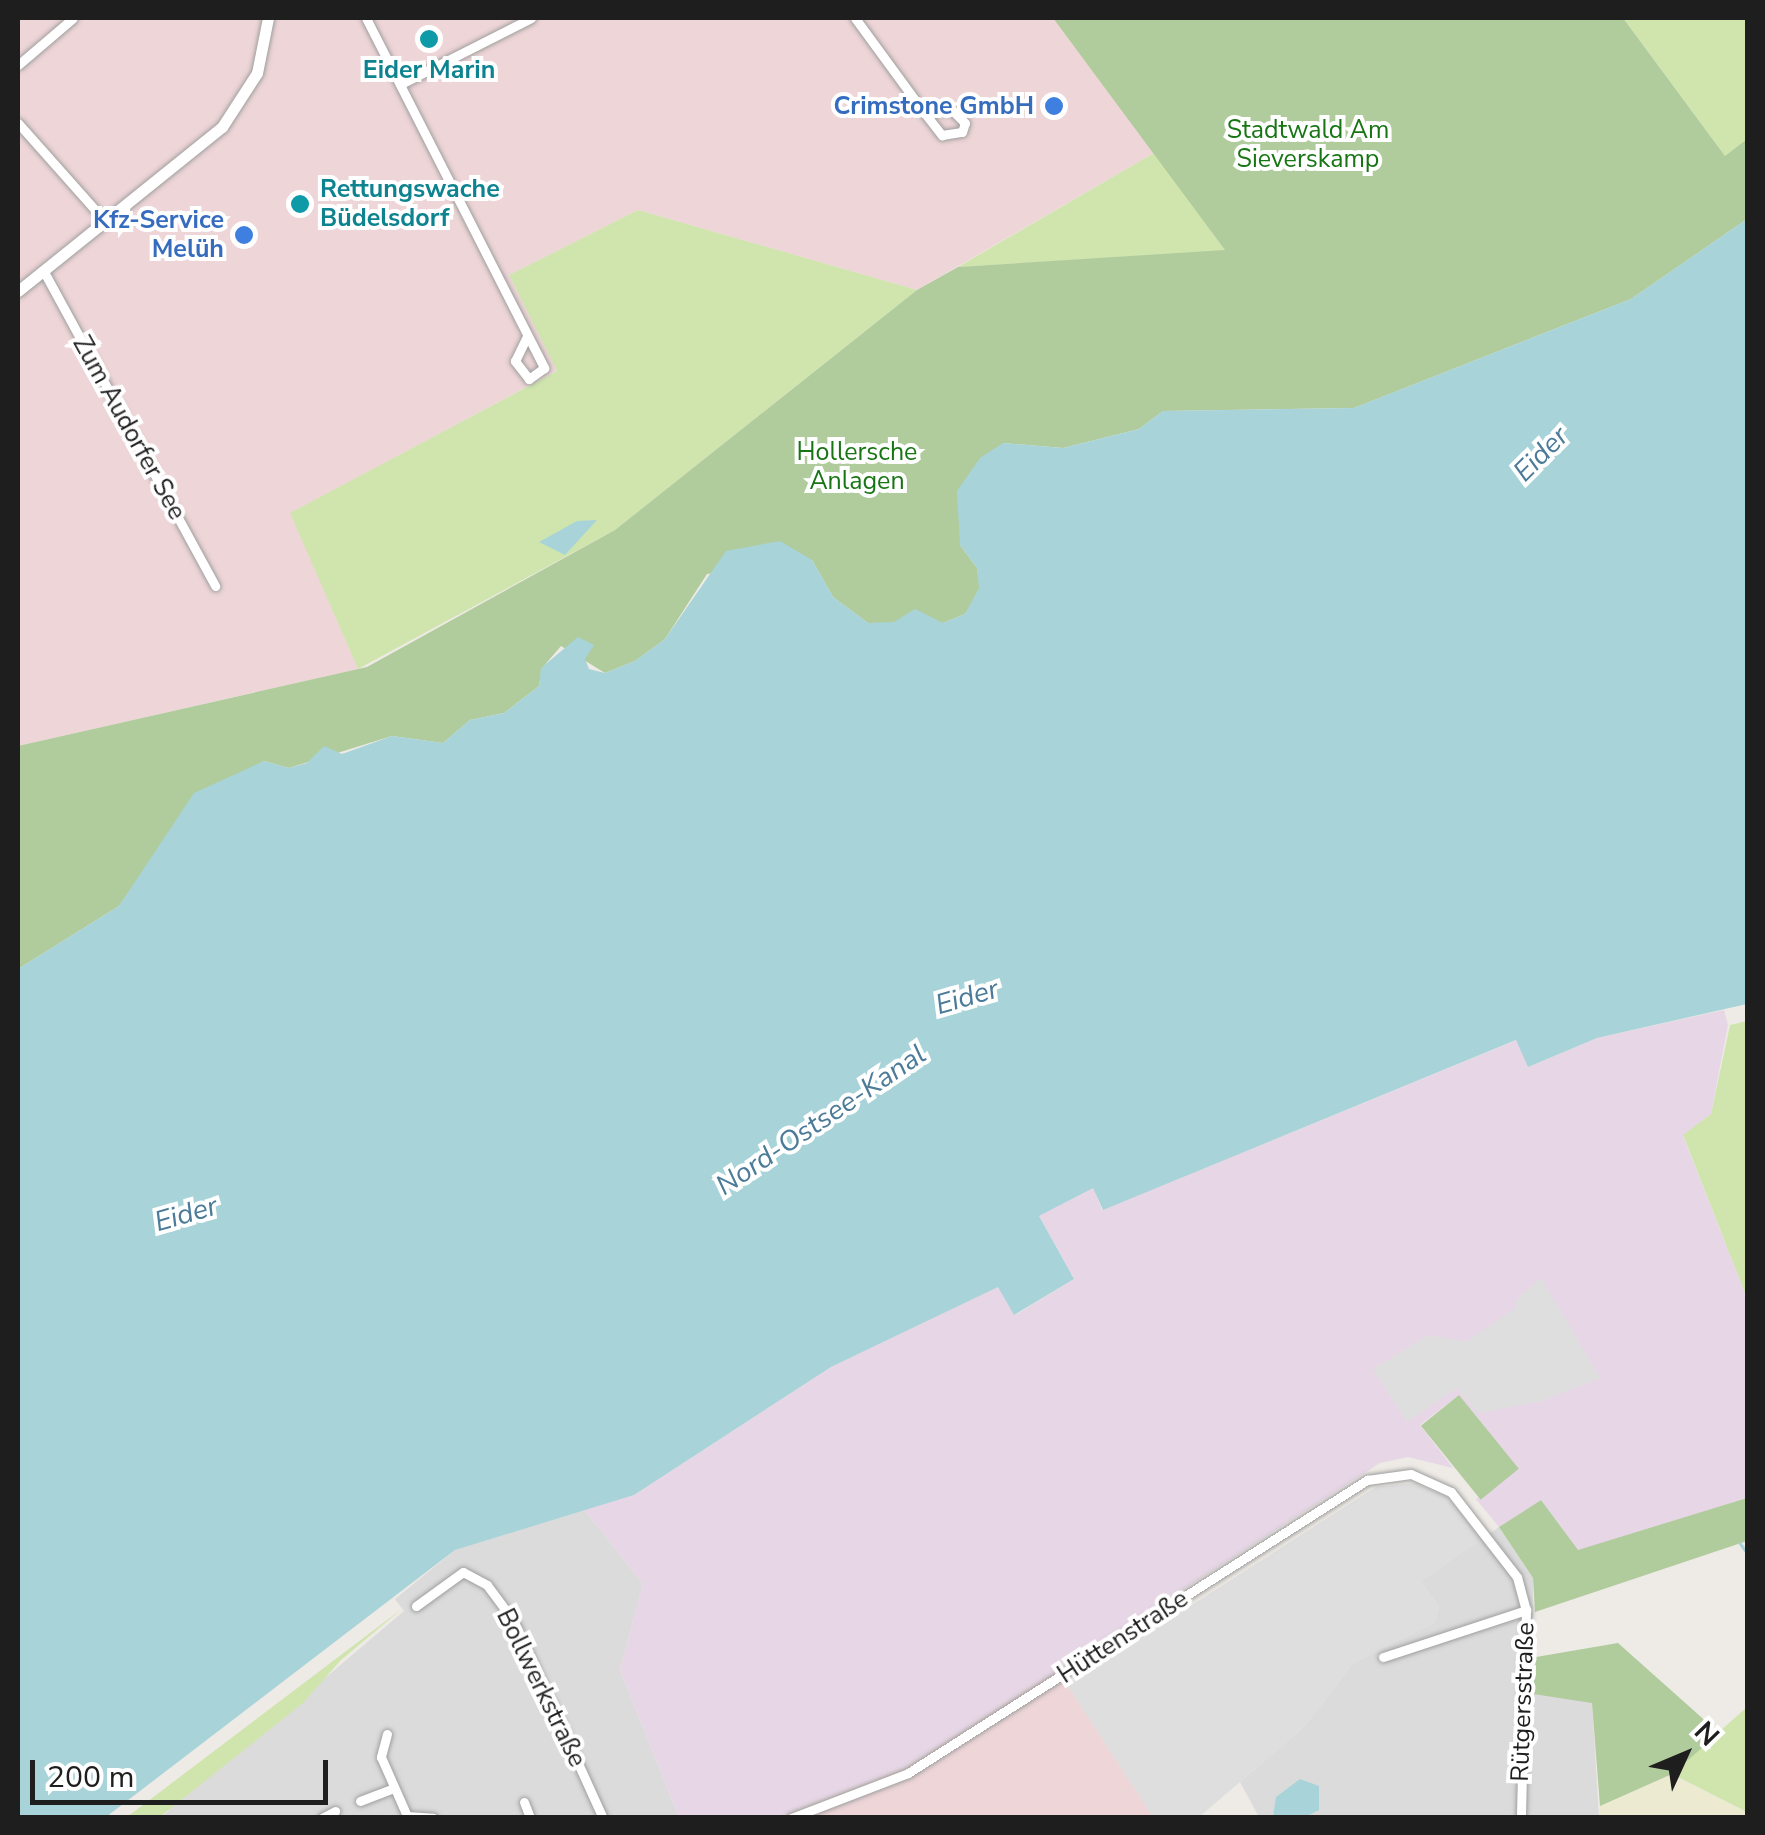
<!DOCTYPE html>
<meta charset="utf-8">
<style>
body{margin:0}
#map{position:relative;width:1765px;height:1835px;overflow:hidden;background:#eeeae5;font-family:"Nunito Sans",sans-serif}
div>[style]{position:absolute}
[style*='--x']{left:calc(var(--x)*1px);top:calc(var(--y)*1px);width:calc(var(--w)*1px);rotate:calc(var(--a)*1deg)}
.residential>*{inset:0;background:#dcdbdb}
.commercial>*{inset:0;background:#eed5d7}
.industrial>*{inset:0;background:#e7d7e6}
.farmland>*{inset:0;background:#ecebd1}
.grass>*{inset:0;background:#d0e5ae}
.forest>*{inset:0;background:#b0cb9c;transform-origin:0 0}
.parking>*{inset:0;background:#dedede}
.water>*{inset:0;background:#a8d4d9}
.stream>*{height:2.5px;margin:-1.25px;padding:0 1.25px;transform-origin:1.25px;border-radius:1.25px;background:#a8d4d9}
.roads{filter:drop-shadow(0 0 2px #9f9f9f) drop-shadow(0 0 2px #9f9f9f)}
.minor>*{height:9px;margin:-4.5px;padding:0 4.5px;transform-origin:4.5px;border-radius:4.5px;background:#fff}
.tertiary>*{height:11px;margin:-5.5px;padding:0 5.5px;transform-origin:5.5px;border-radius:5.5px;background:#fff}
.dots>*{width:28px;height:28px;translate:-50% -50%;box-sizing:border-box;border:5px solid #fff;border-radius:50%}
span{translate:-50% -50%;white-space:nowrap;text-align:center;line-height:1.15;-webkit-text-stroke:8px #fff;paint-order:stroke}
.culture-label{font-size:25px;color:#0d838f;font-weight:700}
.left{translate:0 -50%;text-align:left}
.shop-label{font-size:25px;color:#366cbe;font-weight:700}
.right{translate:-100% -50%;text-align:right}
.park-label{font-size:25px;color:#177513}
.street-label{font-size:25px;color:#1e1e1e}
.water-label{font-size:28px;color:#4b7b98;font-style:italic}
.frame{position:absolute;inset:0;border:20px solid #1e1e1e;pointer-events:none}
.north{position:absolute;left:1635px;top:1705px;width:100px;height:100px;-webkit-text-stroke:8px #fff;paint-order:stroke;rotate:46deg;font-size:28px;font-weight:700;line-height:40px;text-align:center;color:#1e1e1e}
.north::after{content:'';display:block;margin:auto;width:35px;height:45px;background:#1e1e1e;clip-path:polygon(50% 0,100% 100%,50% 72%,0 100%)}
.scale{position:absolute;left:30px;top:1760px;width:298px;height:45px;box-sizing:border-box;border:5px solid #1e1e1e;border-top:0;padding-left:12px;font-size:30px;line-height:35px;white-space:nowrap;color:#1e1e1e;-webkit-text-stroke:8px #fff;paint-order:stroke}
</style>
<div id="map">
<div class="residential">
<div style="clip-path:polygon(582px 1507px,643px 1584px,620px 1670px,679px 1817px,160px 1818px,404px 1611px,395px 1599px,455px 1550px)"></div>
<div style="clip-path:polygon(1499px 1527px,1533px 1578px,1533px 1694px,1592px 1702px,1599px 1817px,1259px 1817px,1240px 1782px,1304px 1727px,1353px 1663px,1435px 1622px,1439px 1607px,1421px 1581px)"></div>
</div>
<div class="commercial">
<div style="clip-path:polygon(18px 18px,1053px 18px,1154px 153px,917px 290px,638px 210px,509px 275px,558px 370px,291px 513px,358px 669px,18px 746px)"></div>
<div style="clip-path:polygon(1057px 1669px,1153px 1817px,776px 1818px,906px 1767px)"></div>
</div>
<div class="industrial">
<div style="clip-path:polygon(1724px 1010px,1728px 1025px,1711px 1114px,1683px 1136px,1747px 1298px,1747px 1498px,1578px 1551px,1541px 1500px,1499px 1527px,1476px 1499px,1518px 1469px,1459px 1395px,1420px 1425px,1453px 1468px,1408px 1457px,1380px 1463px,906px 1767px,776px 1818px,679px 1817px,620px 1670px,643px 1584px,582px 1507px,634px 1495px,831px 1367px,999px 1286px,1015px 1315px,1074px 1279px,1039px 1216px,1093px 1187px,1102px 1210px,1517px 1040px,1528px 1067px,1597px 1038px)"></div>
</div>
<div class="farmland">
<div style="clip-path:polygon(1672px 1774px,1747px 1812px,1747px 1817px,1599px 1817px,1600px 1806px)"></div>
</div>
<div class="grass">
<div style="clip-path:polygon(1623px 18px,1747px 18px,1747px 139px,1725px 156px)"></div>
<div style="clip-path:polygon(1154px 153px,1226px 251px,958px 267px)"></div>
<div style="clip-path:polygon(638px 210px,917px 290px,615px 530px,358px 669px,290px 513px,557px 371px,509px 275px)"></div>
<div style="clip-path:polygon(1747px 1021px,1748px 1021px,1747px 1298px,1683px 1135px,1711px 1114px,1730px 1025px)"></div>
<div style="clip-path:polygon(403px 1608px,341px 1660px,303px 1703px,160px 1817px,127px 1817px)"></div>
<div style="clip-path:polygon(1747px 1707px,1747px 1812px,1672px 1774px)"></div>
</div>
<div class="forest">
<div style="clip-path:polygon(1053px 18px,1623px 18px,1725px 156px,1747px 139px,1747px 219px,1631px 299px,1354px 408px,1163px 411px,1139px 429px,1063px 448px,1003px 443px,960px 545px,977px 568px,980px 589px,965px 614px,943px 623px,868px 623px,833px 597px,812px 560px,707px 574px,665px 639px,635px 661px,605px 673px,561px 646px,542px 668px,539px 686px,504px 713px,470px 720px,443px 743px,392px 736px,289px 768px,264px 761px,138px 879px,119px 906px,18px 969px,18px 746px,367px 667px,615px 530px,917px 290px,958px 267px,1225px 250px)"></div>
<div style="left:1459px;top:1395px;width:95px;height:49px;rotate:51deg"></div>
<div style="clip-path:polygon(1747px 1498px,1747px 1541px,1535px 1612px,1533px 1578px,1499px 1527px,1541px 1500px,1578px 1550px)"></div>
<div style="clip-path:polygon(1618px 1643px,1719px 1733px,1672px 1774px,1600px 1806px,1592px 1703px,1533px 1694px,1536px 1657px)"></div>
</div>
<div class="parking">
<div style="clip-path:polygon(1541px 1278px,1600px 1378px,1542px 1401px,1478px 1413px,1457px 1388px,1407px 1422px,1373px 1369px,1429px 1335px,1466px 1342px,1517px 1307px,1515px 1301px)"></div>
<div style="clip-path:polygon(1415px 1483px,1446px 1496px,1484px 1538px,1421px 1581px,1439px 1607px,1435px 1622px,1353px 1663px,1304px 1727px,1199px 1817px,1153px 1817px,1067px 1685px,1376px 1487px)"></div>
</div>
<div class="water">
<div style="clip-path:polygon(1747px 219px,1747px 1004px,1597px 1038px,1528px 1067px,1516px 1040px,1103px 1210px,1093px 1188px,1039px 1216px,1074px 1279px,1014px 1315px,998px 1287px,831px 1367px,634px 1495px,455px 1550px,106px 1817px,18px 1817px,18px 969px,119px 906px,194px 793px,264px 761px,289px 768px,307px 763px,324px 746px,342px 754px,392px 736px,443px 743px,470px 720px,504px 713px,539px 686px,541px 668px,578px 637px,594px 645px,585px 659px,589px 669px,605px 673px,635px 661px,665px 639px,726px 551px,780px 541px,812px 560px,833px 597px,868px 623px,894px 622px,915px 609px,943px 623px,965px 614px,979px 588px,977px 568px,960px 545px,957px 491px,980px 458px,1003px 443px,1063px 448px,1139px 429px,1163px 411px,1354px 408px,1631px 299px)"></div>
<div style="clip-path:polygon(597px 520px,565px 555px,539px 542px,577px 521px)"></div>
<div style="clip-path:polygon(1300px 1779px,1319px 1786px,1319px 1810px,1305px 1817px,1273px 1817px,1276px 1797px)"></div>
</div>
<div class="stream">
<div style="--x:1740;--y:1543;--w:14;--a:54"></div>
</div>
<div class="roads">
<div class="minor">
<div style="--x:366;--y:18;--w:393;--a:63"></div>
<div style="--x:544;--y:368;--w:19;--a:144"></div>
<div style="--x:529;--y:379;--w:23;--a:-128"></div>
<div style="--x:515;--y:361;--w:28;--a:-64"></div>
<div style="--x:855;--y:18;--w:115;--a:53.8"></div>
<div style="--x:923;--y:111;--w:31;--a:52"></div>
<div style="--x:942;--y:135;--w:20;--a:-9"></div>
<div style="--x:962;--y:132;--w:9;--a:-72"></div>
<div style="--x:965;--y:123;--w:18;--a:-135"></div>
<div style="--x:952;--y:110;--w:29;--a:178"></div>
<div style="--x:18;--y:65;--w:72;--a:-40.5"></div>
<div style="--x:401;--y:84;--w:146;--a:-26.9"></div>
<div style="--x:18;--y:123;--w:131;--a:48.4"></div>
<div style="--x:43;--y:270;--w:360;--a:61.4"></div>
<div style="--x:416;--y:1606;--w:58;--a:-35.9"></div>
<div style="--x:463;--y:1572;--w:27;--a:28"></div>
<div style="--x:487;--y:1585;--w:44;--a:53.4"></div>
<div style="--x:513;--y:1620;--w:217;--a:65.6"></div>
<div style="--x:1383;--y:1657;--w:151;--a:-18.2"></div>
<div style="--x:387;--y:1734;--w:24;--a:105"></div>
<div style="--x:381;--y:1757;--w:64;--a:66.2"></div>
<div style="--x:407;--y:1816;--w:26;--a:4"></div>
<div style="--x:360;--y:1801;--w:36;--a:-21"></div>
<div style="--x:524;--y:1802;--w:17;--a:69"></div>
<div style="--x:322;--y:1818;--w:15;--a:-28"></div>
<div style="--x:791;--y:1818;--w:125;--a:-21"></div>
<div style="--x:908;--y:1773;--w:545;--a:-32.55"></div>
<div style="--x:1367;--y:1480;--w:44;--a:-7.8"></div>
<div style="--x:1411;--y:1474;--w:44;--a:24.2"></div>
<div style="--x:1451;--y:1492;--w:108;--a:52.2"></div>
<div style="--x:1517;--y:1577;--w:34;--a:75"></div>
<div style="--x:1526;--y:1610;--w:208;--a:91.4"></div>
</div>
<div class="tertiary">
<div style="--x:18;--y:291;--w:262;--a:-38.8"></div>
<div style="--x:222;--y:127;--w:64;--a:-57.1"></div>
<div style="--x:257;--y:73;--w:56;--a:-78.7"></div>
</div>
</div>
<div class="dots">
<div style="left:429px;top:39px;background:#0f9aa8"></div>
<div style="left:1054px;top:106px;background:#3f7fe0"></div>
<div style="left:300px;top:204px;background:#0f9aa8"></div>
<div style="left:244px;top:235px;background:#3f7fe0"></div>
</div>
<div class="culture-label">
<span style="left:429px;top:70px">Eider Marin</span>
<span class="left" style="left:320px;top:204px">Rettungswache<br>Büdelsdorf</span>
</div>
<div class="shop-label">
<span class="right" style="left:1034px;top:106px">Crimstone GmbH</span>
<span class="right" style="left:224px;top:235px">Kfz-Service<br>Melüh</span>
</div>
<div class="park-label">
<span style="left:1308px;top:145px">Stadtwald Am<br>Sieverskamp</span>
<span style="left:857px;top:467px">Hollersche<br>Anlagen</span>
</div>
<div class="street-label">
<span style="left:129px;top:428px;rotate:61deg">Zum Audorfer See</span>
<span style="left:1123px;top:1637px;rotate:-33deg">Hüttenstraße</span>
<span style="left:541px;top:1688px;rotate:64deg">Bollwerkstraße</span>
<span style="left:1523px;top:1702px;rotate:-88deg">Rütgersstraße</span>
</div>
<div class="water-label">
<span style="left:1541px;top:454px;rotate:-45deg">Eider</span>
<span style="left:967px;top:997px;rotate:-16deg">Eider</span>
<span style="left:821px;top:1120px;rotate:-34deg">Nord-Ostsee-Kanal</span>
<span style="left:186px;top:1214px;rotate:-16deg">Eider</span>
</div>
<div class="frame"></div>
<div class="north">N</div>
<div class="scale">200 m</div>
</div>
